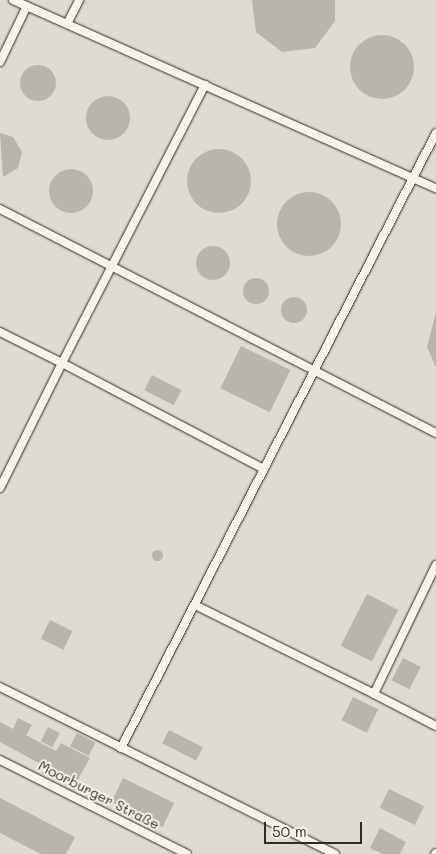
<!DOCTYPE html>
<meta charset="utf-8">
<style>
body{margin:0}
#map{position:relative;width:436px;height:854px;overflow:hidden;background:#efebe0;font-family:Mali,sans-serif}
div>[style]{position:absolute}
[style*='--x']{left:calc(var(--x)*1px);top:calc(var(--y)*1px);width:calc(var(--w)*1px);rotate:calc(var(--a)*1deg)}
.built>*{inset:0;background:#dedbd1;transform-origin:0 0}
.building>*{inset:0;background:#b8b5ae;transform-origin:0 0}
.round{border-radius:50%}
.roads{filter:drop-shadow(0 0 1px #2b2b2b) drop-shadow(0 0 1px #2b2b2b)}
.lane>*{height:8px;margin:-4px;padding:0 4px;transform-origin:4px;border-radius:4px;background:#f7f3e8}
span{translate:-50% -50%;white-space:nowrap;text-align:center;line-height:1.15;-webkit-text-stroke:4px #f7f3e8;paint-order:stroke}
.street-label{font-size:14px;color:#2b2b2b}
.scale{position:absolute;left:264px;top:822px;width:98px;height:22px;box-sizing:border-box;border:2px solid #2b2b2b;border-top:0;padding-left:6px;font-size:15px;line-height:18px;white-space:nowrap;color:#2b2b2b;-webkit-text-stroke:4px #f7f3e8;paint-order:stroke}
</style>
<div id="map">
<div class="built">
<div style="left:0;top:0;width:436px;height:854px"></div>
</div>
<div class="building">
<div style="clip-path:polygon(252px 0,335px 0,335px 21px,315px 48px,282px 52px,256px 32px)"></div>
<div class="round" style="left:350px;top:35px;width:64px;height:64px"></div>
<div class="round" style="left:20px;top:65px;width:36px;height:36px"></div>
<div class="round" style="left:86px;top:96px;width:44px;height:44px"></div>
<div style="clip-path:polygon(0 133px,13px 137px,22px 152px,18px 168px,3px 177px)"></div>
<div class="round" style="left:187px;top:149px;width:64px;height:64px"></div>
<div class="round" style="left:49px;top:169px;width:44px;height:44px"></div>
<div class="round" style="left:277px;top:192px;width:64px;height:64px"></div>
<div class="round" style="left:196px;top:246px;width:34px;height:34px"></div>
<div class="round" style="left:243px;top:278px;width:26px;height:26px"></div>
<div class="round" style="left:281px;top:297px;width:26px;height:26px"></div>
<div style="clip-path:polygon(436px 312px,436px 367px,427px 347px)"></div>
<div style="left:241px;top:346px;width:55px;height:47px;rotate:26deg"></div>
<div style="left:152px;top:375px;width:33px;height:17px;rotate:27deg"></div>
<div class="round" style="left:151.5px;top:549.5px;width:11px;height:11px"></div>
<div style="left:367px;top:594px;width:35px;height:58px;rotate:27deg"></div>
<div style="left:50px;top:620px;width:25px;height:21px;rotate:26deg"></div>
<div style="left:403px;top:658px;width:20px;height:25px;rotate:27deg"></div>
<div style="left:353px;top:697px;width:28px;height:26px;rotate:26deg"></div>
<div style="clip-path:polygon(18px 718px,32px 725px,26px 735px,56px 751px,61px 743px,90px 758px,76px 783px,0 742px,0 722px,13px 729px)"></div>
<div style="left:48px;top:727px;width:13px;height:16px;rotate:27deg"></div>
<div style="left:169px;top:730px;width:38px;height:15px;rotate:27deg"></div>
<div style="left:77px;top:733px;width:21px;height:15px;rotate:28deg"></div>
<div style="left:123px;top:778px;width:57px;height:27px;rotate:26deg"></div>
<div style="left:389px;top:789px;width:39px;height:21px;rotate:26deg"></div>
<div style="clip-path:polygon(0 798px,75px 837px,66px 854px,41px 854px,0 833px)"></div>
<div style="clip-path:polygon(380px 828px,406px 842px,400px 854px,383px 854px,370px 848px)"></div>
</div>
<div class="roads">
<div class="lane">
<div style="--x:13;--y:0;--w:463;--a:24"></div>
<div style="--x:67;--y:24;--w:27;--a:-63"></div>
<div style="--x:0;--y:62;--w:62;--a:-64.3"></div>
<div style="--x:0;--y:209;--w:490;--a:27.2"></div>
<div style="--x:0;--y:332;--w:69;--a:26.6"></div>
<div style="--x:62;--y:363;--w:313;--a:-62.8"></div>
<div style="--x:0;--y:488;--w:140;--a:-63.6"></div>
<div style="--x:62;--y:363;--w:228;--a:27.7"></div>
<div style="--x:436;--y:565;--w:143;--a:115.7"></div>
<div style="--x:374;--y:694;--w:70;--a:27.3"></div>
<div style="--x:195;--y:605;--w:200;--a:26.4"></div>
<div style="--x:0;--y:687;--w:374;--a:26.5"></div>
<div style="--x:121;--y:748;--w:691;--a:-62.88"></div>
<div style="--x:0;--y:760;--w:209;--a:26.7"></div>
<div style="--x:435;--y:854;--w:1;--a:-45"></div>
</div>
</div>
<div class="street-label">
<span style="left:99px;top:795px;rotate:27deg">Moorburger Straße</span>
</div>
<div class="scale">50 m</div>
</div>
